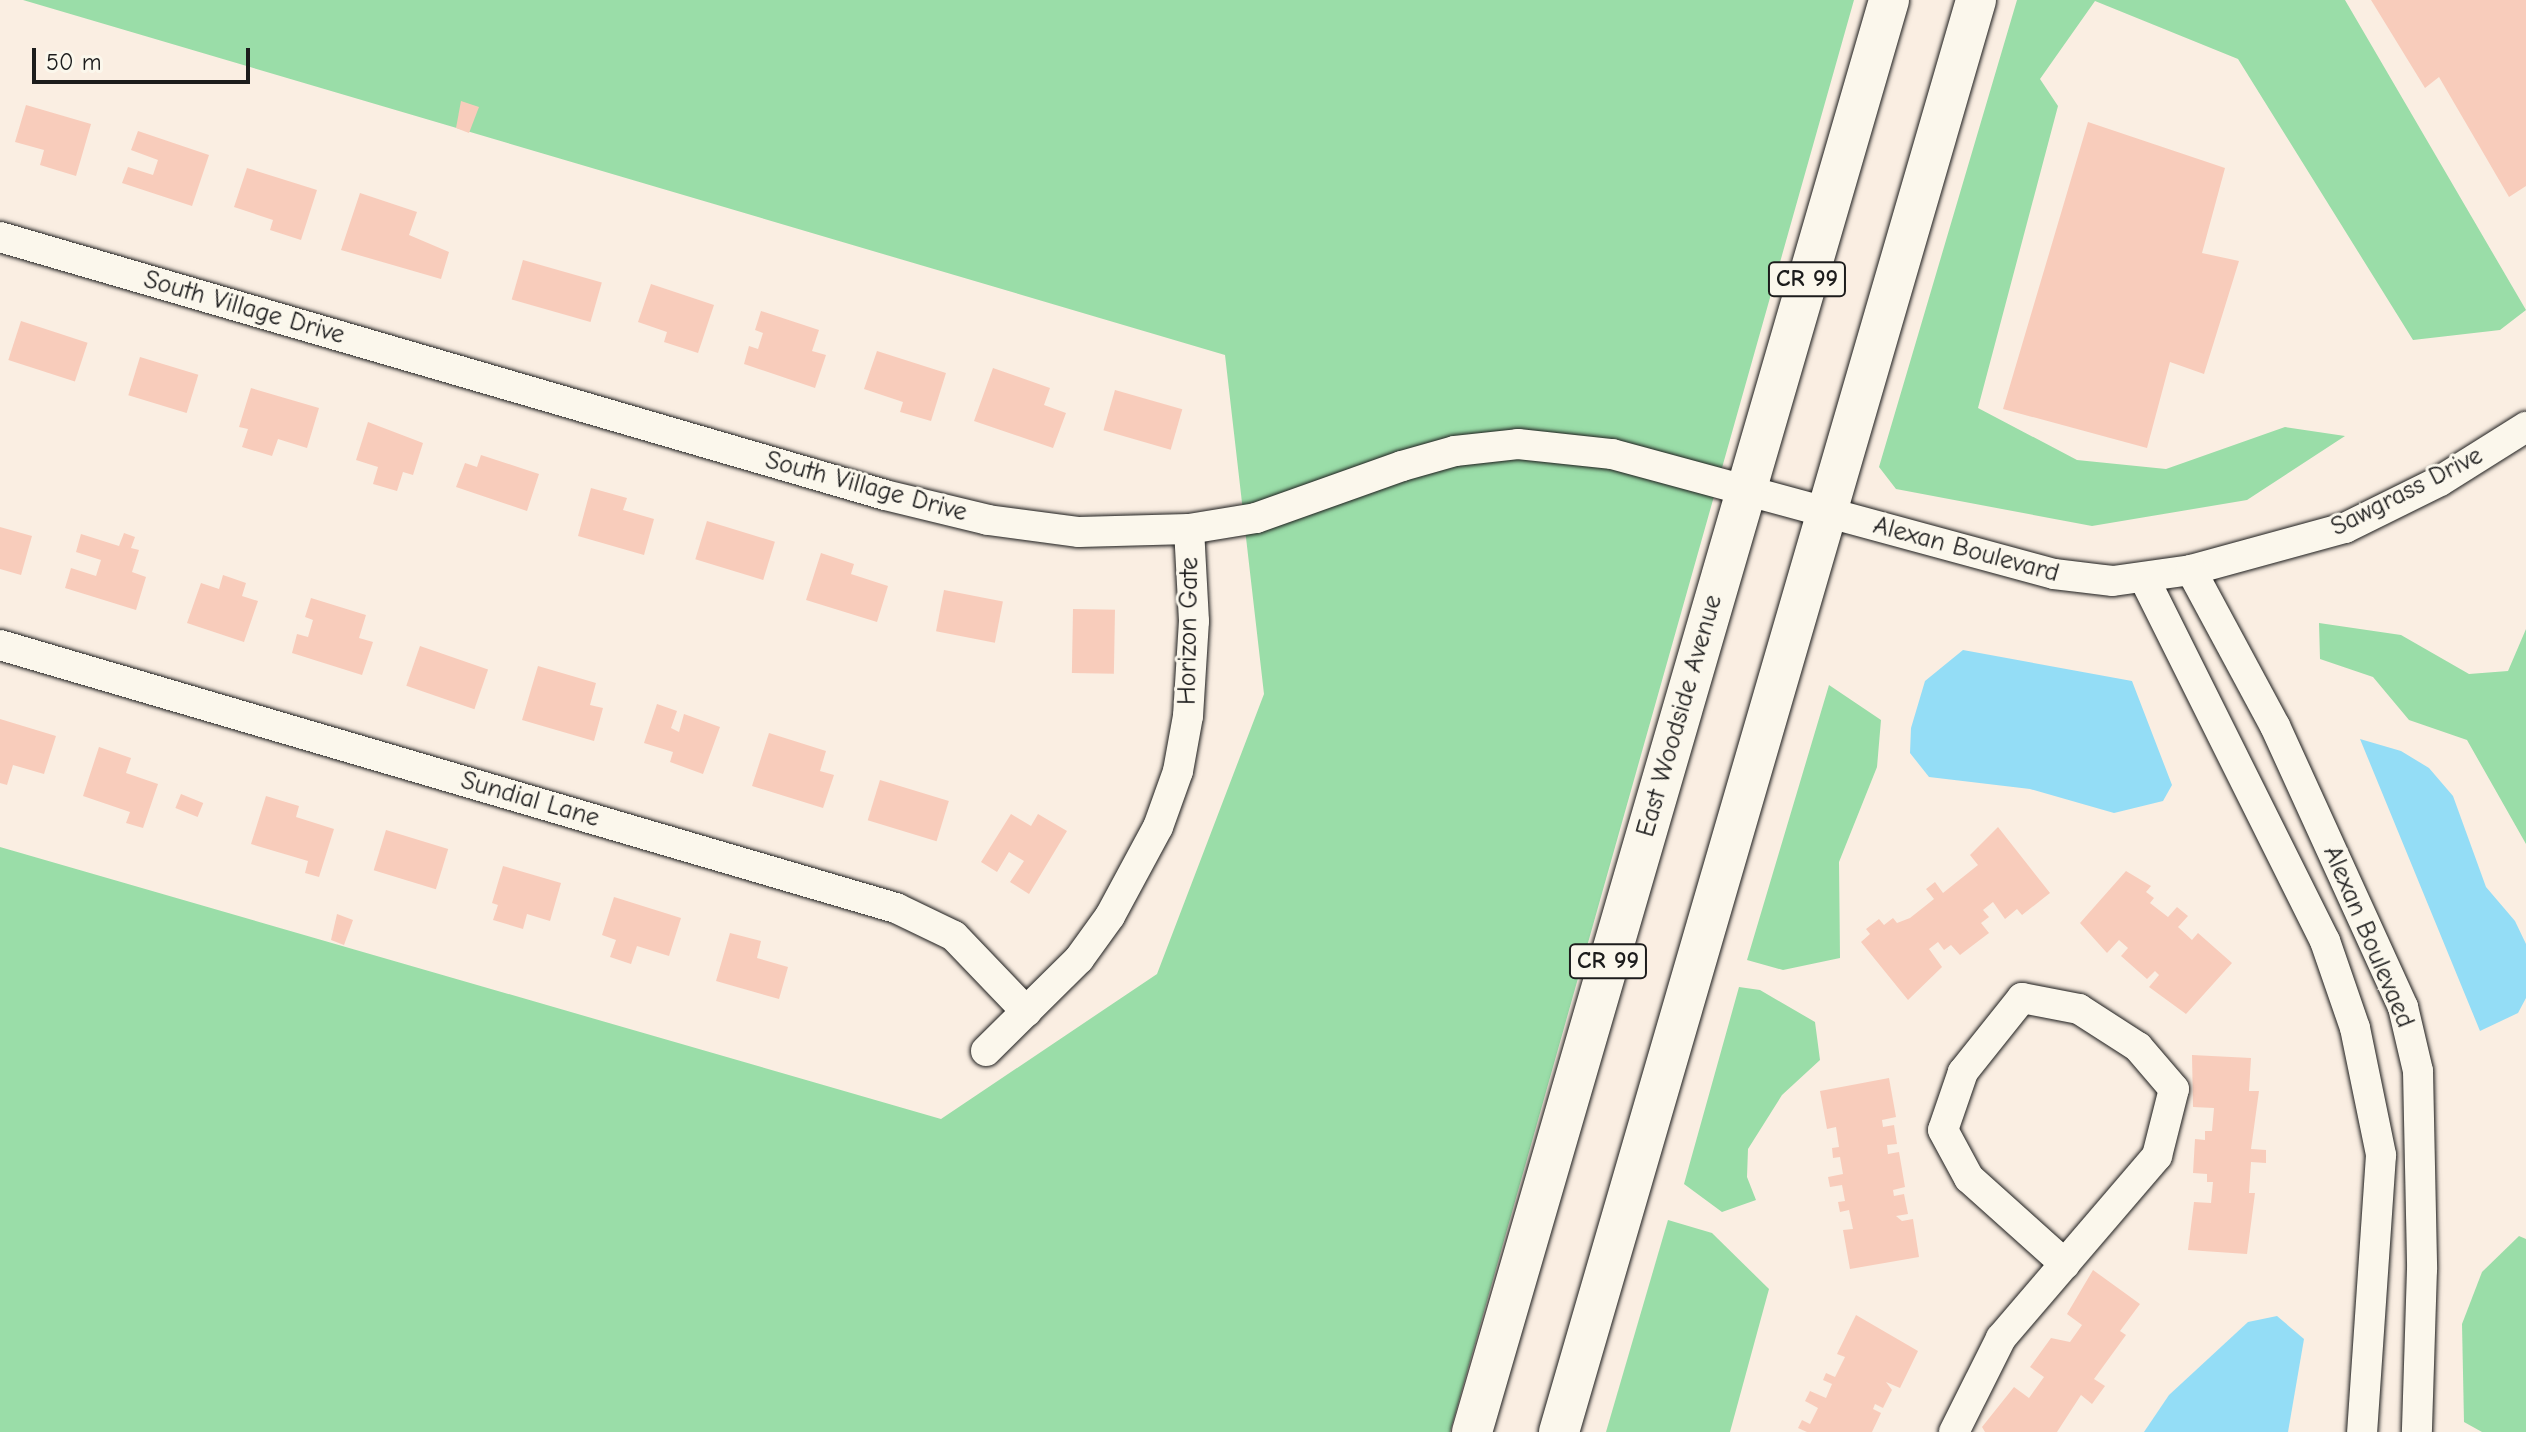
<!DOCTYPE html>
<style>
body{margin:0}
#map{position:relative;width:2526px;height:1432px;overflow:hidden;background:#faeee2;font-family:"Comic Neue",sans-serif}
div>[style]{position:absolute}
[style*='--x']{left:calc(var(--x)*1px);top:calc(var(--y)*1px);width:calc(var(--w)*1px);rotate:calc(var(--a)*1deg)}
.green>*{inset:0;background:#9adda8}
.water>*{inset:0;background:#94ddf6}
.building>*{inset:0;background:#f8ccbb;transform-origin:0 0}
.roads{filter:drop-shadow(0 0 2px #1c1c1c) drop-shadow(0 0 2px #1c1c1c)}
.minor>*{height:30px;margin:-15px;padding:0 15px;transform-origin:15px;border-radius:15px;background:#fbf7ec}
.major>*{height:40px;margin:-20px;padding:0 20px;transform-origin:20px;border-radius:20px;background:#fbf7ec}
span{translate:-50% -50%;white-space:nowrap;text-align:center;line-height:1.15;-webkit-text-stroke:6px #fbf7ec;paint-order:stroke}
.shield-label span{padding:2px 6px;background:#fbf7ec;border:2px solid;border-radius:6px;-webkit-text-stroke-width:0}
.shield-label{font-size:24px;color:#1c1c1c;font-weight:700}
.street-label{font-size:26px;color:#1c1c1c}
.scale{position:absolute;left:32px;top:48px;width:218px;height:36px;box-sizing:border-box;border:4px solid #1c1c1c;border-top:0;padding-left:10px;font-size:24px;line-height:28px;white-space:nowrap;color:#1c1c1c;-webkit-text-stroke:6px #fbf7ec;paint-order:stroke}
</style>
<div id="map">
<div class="green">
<div style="clip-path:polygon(23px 0,1854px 0,1450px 1432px,0 1432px,0 847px,941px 1119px,1157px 974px,1264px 694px,1225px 355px)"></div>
<div style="clip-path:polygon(2017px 0,2345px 0,2526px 310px,2500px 330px,2413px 340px,2238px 59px,2095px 1px,2040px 79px,2058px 106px,1978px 408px,2077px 460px,2166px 469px,2285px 427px,2345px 436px,2247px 500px,2092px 526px,1896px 489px,1879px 467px)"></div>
<div style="clip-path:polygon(2319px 623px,2401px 635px,2469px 674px,2508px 671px,2526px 629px,2526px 844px,2467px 740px,2409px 720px,2373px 677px,2320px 659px)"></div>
<div style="clip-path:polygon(1829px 685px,1881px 720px,1877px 767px,1839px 862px,1840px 958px,1783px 970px,1747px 960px)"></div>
<div style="clip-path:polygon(1739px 987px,1760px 990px,1815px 1022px,1820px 1060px,1782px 1095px,1748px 1149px,1747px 1177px,1756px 1200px,1722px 1212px,1684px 1184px)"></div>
<div style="clip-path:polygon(1668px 1220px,1712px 1233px,1769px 1289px,1730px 1432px,1606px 1432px)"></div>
<div style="clip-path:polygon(2519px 1236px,2526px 1239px,2526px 1432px,2482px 1432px,2464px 1422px,2462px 1324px,2482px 1272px)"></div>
</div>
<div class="water">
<div style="clip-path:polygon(1963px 650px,2132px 681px,2172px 785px,2163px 801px,2114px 813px,2030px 789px,1929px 777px,1910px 753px,1911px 728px,1925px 681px)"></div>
<div style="clip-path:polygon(2360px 739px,2401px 751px,2429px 768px,2453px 796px,2486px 887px,2515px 921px,2526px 944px,2526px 998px,2518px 1013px,2480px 1031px)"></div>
<div style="clip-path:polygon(2277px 1316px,2304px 1339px,2288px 1432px,2144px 1432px,2169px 1395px,2248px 1322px)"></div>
</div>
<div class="building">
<div style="clip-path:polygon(2371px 0,2526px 0,2526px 186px,2509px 197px,2439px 77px,2425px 88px)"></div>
<div style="clip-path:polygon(461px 101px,479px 107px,469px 133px,456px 128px)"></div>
<div style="clip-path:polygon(26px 105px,91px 124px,76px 176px,40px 165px,44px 150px,15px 142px)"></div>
<div style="clip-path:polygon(2088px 122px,2225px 168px,2202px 253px,2239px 261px,2204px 374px,2170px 362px,2147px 448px,2003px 409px)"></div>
<div style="clip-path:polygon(138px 131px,209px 155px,192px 206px,122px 183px,128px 167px,153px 175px,158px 160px,131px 150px)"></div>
<div style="clip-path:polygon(247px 168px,317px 190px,301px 240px,270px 230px,273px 220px,234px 207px)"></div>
<div style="clip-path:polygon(360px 193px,417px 212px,409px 235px,449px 252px,441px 279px,341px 250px)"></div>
<div style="left:523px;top:260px;width:82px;height:41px;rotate:16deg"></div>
<div style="clip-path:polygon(651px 284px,714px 305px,698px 353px,664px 342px,667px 332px,638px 322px)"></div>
<div style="clip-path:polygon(761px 311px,819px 330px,812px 351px,826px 355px,815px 388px,744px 364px,749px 346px,758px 349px,763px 333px,755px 330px)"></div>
<div style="left:21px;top:321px;width:70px;height:41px;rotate:18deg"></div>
<div style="clip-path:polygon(877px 351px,946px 373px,931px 421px,900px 412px,903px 402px,864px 389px)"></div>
<div style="left:140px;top:357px;width:61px;height:40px;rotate:17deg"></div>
<div style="clip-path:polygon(993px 368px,1050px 388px,1044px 405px,1066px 413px,1053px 448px,974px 421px)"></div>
<div style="clip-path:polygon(251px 388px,319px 408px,307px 448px,278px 439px,272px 456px,242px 447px,248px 429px,239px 427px)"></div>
<div style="left:1115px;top:390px;width:70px;height:42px;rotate:16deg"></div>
<div style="clip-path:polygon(368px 422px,423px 443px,413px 475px,403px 472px,397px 491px,373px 484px,378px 467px,356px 460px)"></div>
<div style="clip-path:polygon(481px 455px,539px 474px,527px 511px,456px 487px,465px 463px,477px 467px)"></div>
<div style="clip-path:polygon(591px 488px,627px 498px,623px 510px,654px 519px,644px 555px,578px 536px)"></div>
<div style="left:707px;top:521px;width:71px;height:40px;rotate:17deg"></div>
<div style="clip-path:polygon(0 527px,32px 536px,21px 575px,0 569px)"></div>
<div style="clip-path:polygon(124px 533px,135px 537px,131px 548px,139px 550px,132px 572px,146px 577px,136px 610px,65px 588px,71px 568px,96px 576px,101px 560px,76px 552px,81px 534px,119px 546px)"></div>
<div style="clip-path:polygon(821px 553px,854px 564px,851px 574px,888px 586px,877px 622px,806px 600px)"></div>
<div style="clip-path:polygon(223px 575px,246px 583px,242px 596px,258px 601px,244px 642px,187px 623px,201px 583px,219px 589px)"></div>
<div style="left:944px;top:590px;width:60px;height:42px;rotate:11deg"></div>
<div style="clip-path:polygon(311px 598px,366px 615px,359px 638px,373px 642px,362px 675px,292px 653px,297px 634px,308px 637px,313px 620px,305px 617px)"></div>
<div style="left:1073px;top:609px;width:42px;height:64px;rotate:1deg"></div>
<div style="left:420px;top:646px;width:72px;height:42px;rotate:19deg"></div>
<div style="clip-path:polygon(538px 666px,596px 683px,590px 705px,603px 708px,594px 741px,522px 720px)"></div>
<div style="clip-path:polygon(657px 704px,677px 711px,671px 728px,679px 732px,684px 714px,720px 727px,703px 774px,670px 762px,673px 752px,644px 743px)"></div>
<div style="clip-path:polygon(0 719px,56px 736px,44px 774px,13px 765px,7px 785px,0 783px)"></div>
<div style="clip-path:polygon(769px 733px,826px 751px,820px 771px,834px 775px,823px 808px,752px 786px)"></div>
<div style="clip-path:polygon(99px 747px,131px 758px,126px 773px,158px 784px,143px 828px,126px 823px,130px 812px,83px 796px)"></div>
<div style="left:880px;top:780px;width:72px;height:42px;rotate:17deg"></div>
<div style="left:181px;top:794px;width:24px;height:15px;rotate:22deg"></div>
<div style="clip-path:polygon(266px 796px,299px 806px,296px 817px,334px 829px,319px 877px,305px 873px,308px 861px,251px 844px)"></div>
<div style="clip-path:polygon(1011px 814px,1031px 826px,1038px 814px,1067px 831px,1029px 894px,1010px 882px,1024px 861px,1009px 852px,997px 872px,981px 862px)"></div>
<div style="clip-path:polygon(1998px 827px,2050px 893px,2022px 915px,2017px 909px,2005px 919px,1993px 902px,1983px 910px,1989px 917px,1981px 923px,1989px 933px,1960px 955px,1951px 945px,1944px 950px,1938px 942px,1929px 949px,1942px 967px,1908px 1000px,1861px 942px,1870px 934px,1866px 929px,1879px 919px,1884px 925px,1893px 918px,1897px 923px,1910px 918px,1934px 899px,1926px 889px,1935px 882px,1943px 893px,1978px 865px,1970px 855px)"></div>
<div style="left:386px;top:830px;width:65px;height:42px;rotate:17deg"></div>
<div style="clip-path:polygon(503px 866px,561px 883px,550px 921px,527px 914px,523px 929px,493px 920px,498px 905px,492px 903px)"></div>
<div style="clip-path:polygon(2126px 871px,2151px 886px,2146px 892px,2154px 898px,2150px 903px,2168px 917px,2177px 907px,2188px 916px,2178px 927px,2192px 940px,2198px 933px,2232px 963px,2186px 1014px,2149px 987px,2159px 975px,2155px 971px,2147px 979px,2121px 956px,2128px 948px,2119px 940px,2107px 953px,2080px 923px)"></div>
<div style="clip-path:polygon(614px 897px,681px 918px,669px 956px,637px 946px,631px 964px,610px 957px,616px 940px,602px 935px)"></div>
<div style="clip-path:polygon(337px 914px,353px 920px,344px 945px,331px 940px)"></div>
<div style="clip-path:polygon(730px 933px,761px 941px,757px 958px,788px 967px,779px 999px,716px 981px)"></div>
<div style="clip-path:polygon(2192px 1055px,2251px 1058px,2249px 1091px,2259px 1091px,2251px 1149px,2266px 1150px,2266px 1163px,2251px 1162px,2249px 1193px,2255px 1193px,2247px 1254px,2188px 1250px,2194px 1202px,2211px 1203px,2213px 1182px,2207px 1182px,2207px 1174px,2193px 1173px,2195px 1139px,2205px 1140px,2205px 1131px,2212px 1131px,2214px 1108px,2193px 1107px)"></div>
<div style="clip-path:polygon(1889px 1078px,1896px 1117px,1882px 1120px,1883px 1127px,1894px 1125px,1897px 1144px,1887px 1145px,1888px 1154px,1899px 1152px,1905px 1187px,1893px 1190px,1894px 1196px,1904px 1194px,1908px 1214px,1896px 1216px,1902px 1221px,1913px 1219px,1919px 1257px,1850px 1269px,1843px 1230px,1853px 1229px,1849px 1210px,1840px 1212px,1838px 1202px,1845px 1201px,1842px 1185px,1830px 1187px,1828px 1177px,1843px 1174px,1840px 1157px,1833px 1158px,1832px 1148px,1839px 1147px,1836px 1127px,1827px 1129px,1820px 1091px)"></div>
<div style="clip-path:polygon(2093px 1270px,2140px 1304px,2120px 1331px,2126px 1335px,2094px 1379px,2105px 1386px,2092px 1404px,2081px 1395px,2057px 1432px,1985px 1432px,1982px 1427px,2014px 1387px,2029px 1398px,2044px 1377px,2030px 1367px,2051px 1338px,2070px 1342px,2082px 1325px,2067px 1314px)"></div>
<div style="clip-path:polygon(1856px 1315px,1918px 1351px,1900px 1388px,1886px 1382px,1892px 1390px,1883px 1408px,1875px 1404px,1873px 1409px,1881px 1413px,1872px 1432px,1807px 1432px,1798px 1428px,1802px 1420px,1810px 1424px,1818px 1408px,1805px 1401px,1810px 1391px,1826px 1398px,1832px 1384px,1823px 1380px,1826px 1373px,1835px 1377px,1845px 1357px,1837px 1354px)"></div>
</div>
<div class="roads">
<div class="minor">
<div style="--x:0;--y:237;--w:922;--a:16.25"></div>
<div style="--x:885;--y:495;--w:106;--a:13.6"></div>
<div style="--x:988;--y:520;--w:92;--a:7.5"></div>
<div style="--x:1079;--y:532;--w:110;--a:-1.6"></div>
<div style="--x:1189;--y:529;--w:68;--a:-9.3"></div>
<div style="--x:1256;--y:518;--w:155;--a:-19.6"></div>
<div style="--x:1402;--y:466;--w:55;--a:-15.8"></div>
<div style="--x:1455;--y:451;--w:63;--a:-6.3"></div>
<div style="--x:1518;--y:444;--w:95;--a:6.1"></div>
<div style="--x:1612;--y:454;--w:458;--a:15.2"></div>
<div style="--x:2054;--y:574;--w:59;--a:6.8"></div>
<div style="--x:2113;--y:581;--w:79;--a:-8"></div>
<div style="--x:2191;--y:570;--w:160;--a:-15.3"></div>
<div style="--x:2345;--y:528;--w:106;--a:-26.3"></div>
<div style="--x:2440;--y:481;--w:102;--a:-32.1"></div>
<div style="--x:2191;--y:570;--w:177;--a:61.7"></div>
<div style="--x:2275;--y:726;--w:309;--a:65.5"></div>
<div style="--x:2403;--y:1007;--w:66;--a:76.8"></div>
<div style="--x:2418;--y:1071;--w:198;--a:88.8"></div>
<div style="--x:2422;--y:1269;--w:163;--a:91.8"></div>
<div style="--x:2144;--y:578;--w:406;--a:63.5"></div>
<div style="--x:2325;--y:941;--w:92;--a:71"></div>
<div style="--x:2355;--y:1028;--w:130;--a:78.4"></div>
<div style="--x:2381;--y:1155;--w:278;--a:93.9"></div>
<div style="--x:0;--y:645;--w:934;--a:16.36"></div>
<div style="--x:896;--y:908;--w:64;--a:25.8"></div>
<div style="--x:954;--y:936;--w:105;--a:46.2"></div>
<div style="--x:986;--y:1051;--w:131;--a:-44.7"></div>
<div style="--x:1079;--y:959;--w:53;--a:-54.2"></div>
<div style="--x:1110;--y:916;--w:101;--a:-61.7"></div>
<div style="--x:1158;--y:827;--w:59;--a:-70.3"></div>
<div style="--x:1178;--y:771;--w:56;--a:-79.7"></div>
<div style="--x:1188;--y:716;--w:95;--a:-86.4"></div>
<div style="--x:1194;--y:621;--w:92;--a:-93.1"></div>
<div style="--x:1954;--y:1432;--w:105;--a:-63.4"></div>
<div style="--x:2001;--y:1338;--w:240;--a:-49.4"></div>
<div style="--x:2157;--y:1156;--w:69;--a:-75.8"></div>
<div style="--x:2174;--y:1089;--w:55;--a:-130.6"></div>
<div style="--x:2138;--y:1047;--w:70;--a:-147.2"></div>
<div style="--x:2079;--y:1009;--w:58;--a:-169.1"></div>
<div style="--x:2022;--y:998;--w:95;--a:128.6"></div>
<div style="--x:1963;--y:1072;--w:61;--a:109"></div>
<div style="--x:1943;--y:1130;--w:55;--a:61.6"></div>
<div style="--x:1969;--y:1178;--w:129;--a:41.9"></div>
</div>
<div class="major">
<div style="--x:1472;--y:1432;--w:1491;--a:-73.76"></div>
<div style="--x:1559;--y:1432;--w:1491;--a:-73.76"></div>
</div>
</div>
<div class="shield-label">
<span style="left:1807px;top:279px">CR 99</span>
<span style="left:1608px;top:961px">CR 99</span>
</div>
<div class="street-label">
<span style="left:244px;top:308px;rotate:16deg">South Village Drive</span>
<span style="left:866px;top:487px;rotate:15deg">South Village Drive</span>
<span style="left:2407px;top:492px;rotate:-27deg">Sawgrass Drive</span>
<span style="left:1966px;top:550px;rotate:15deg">Alexan Boulevard</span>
<span style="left:1189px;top:631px;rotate:-89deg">Horizon Gate</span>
<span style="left:1680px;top:716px;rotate:-74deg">East Woodside Avenue</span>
<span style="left:530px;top:800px;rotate:16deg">Sundial Lane</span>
<span style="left:2368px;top:937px;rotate:67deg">Alexan Boulevaed</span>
</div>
<div class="scale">50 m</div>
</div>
